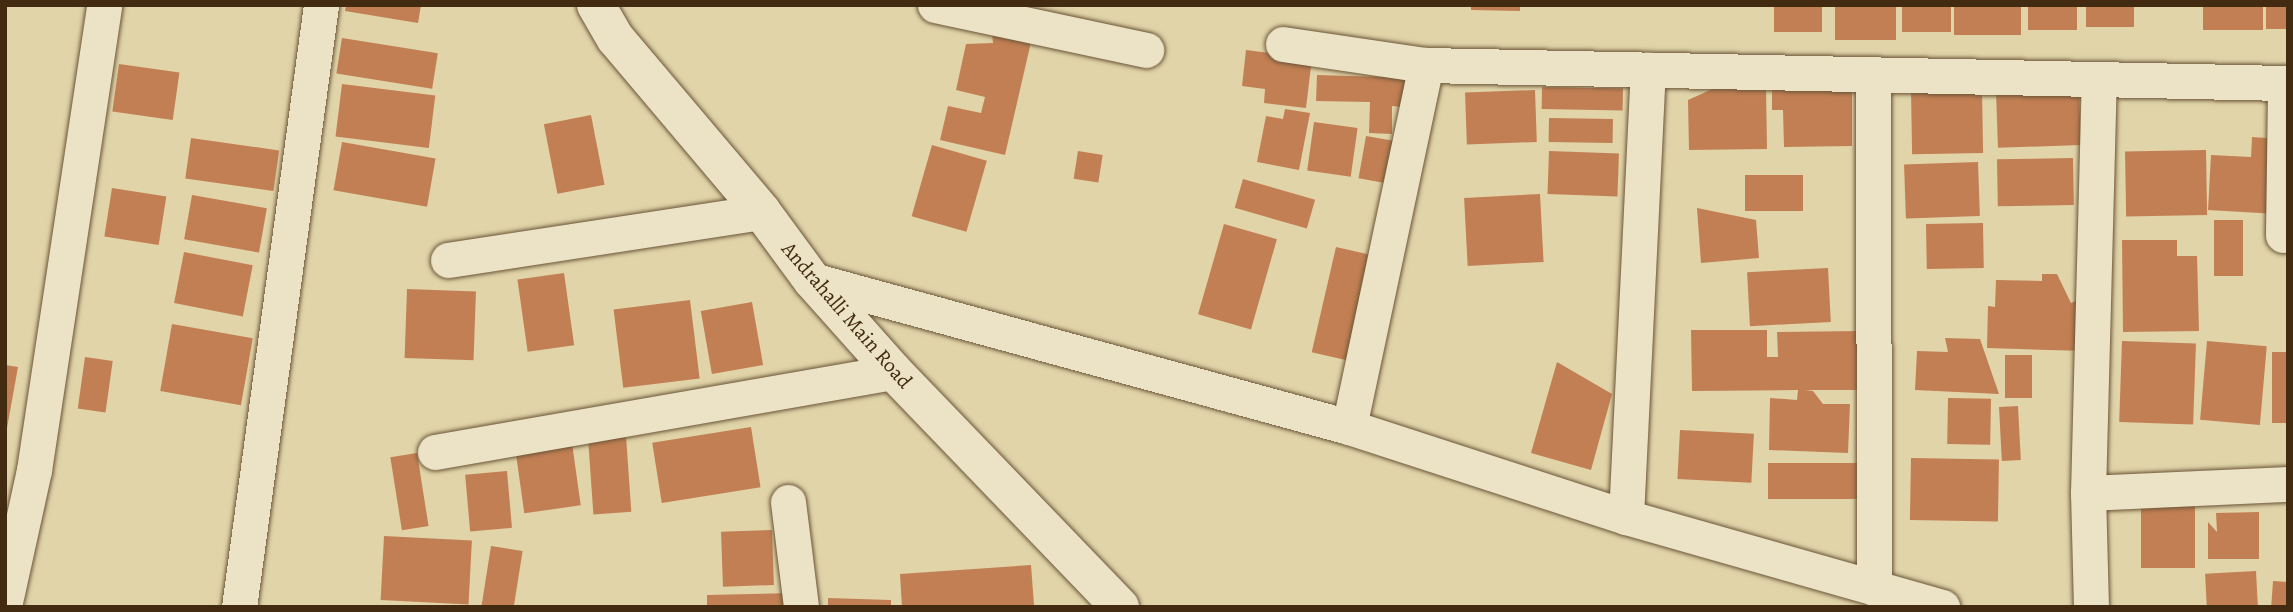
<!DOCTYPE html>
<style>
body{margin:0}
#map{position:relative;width:2293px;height:612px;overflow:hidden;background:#e1d4a9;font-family:Alegreya,serif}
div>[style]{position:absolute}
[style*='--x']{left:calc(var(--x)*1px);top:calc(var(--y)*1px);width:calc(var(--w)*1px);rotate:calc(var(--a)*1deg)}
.building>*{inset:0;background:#c27f53;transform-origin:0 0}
.roads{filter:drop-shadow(0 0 2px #6a5537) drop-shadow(0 0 2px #6a5537)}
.minor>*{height:35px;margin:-17.5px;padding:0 17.5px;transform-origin:17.5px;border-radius:17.5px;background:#ece3c7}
.secondary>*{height:38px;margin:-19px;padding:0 19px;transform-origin:19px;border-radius:19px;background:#ece3c7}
span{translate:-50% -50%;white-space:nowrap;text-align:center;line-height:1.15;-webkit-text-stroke:7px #ece3c7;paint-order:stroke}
.street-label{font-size:21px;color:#432b11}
.frame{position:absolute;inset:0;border:7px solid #432b11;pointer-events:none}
</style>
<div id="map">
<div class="building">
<div style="clip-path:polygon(346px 5px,421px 5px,418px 23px,345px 11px)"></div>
<div style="clip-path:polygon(1471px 5px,1520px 5px,1520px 11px,1471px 10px)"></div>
<div style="left:1774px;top:5px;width:48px;height:27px"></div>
<div style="left:1835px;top:5px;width:61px;height:35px"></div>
<div style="left:1902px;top:5px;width:49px;height:27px"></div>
<div style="left:1954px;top:5px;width:67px;height:30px"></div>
<div style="left:2028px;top:5px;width:49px;height:25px"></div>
<div style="left:2086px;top:5px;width:48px;height:22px"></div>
<div style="left:2203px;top:5px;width:60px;height:25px"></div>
<div style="left:2266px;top:5px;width:22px;height:24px"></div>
<div style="clip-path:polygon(992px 33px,1031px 42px,1005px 155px,940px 140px,948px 106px,981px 113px,985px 97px,956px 90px,966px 44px,993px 43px)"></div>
<div style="left:342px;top:38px;width:97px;height:36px;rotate:9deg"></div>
<div style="clip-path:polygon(1246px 50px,1312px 58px,1306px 108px,1264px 103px,1265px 89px,1242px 86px)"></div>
<div style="left:119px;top:64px;width:61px;height:48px;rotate:8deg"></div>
<div style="clip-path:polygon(1384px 64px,1405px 64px,1403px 107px,1392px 106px,1392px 134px,1369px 133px,1370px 102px,1316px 101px,1317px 75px,1384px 77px)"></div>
<div style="left:342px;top:84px;width:94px;height:53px;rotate:7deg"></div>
<div style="clip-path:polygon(1852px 85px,1852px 146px,1784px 147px,1783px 110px,1772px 110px,1772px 86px)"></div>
<div style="left:1542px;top:87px;width:81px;height:22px;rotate:1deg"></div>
<div style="clip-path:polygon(1717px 87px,1766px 87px,1767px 149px,1689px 150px,1688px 100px)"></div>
<div style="left:1535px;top:90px;width:52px;height:70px;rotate:88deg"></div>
<div style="left:1982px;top:90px;width:63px;height:71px;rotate:89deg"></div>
<div style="left:2079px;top:90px;width:55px;height:83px;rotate:88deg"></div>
<div style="clip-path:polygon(1285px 109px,1310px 113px,1299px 170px,1257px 162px,1266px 116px,1283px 119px)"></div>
<div style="left:591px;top:115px;width:71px;height:48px;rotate:79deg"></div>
<div style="left:1549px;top:118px;width:64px;height:24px;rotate:1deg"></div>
<div style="left:1314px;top:122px;width:44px;height:49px;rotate:8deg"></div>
<div style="left:1366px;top:136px;width:35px;height:43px;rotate:10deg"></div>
<div style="clip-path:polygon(2252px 137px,2280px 139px,2277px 214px,2208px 210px,2211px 155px,2251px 157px)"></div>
<div style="left:191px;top:138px;width:89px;height:41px;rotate:8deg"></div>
<div style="left:342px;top:142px;width:95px;height:49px;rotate:10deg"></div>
<div style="left:932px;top:145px;width:57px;height:74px;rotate:16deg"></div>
<div style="left:2206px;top:150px;width:65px;height:81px;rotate:89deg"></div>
<div style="left:1078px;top:151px;width:25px;height:28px;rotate:9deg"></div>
<div style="left:1549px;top:151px;width:70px;height:43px;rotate:2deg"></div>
<div style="left:2073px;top:158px;width:47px;height:76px;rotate:89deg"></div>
<div style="left:1978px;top:162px;width:54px;height:74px;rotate:88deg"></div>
<div style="left:1803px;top:175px;width:36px;height:58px;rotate:90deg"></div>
<div style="left:1243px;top:179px;width:75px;height:30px;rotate:16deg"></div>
<div style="left:112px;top:188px;width:55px;height:49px;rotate:9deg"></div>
<div style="left:1540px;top:194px;width:68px;height:76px;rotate:87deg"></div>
<div style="left:192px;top:195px;width:76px;height:45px;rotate:10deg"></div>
<div style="clip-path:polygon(1697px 208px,1756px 220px,1759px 258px,1701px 263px)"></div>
<div style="left:2214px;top:220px;width:29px;height:56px"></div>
<div style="left:1983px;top:223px;width:45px;height:57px;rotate:89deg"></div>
<div style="left:1224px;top:224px;width:55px;height:94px;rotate:16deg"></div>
<div style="clip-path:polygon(2122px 240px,2177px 240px,2177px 256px,2197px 256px,2199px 331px,2123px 332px)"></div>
<div style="left:1336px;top:247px;width:36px;height:108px;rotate:13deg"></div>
<div style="left:184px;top:252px;width:70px;height:52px;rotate:11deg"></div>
<div style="left:1828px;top:268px;width:54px;height:81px;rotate:87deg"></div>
<div style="left:564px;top:273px;width:73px;height:47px;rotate:82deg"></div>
<div style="clip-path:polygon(2042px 274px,2057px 274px,2071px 303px,2086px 297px,2085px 351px,1987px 348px,1988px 306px,1995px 307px,1996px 280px,2042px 281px)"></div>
<div style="left:407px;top:289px;width:69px;height:69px;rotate:2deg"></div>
<div style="left:690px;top:300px;width:79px;height:77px;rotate:83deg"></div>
<div style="left:752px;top:302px;width:64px;height:52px;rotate:80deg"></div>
<div style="left:172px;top:324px;width:82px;height:68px;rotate:10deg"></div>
<div style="clip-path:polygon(1691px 330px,1767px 330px,1767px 357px,1778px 357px,1777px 332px,1860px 331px,1861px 390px,1805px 390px,1813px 391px,1823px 404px,1850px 404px,1848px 453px,1769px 450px,1770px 398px,1797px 400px,1798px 390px,1692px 391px)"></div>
<div style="clip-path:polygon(1945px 338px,1980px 339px,1999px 394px,1915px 390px,1917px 351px,1948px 352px)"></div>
<div style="left:2122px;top:341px;width:74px;height:81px;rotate:2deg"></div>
<div style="left:2207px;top:341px;width:60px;height:79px;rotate:5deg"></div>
<div style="left:2272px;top:352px;width:16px;height:71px"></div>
<div style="left:2005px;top:355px;width:27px;height:43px"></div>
<div style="left:85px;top:357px;width:28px;height:52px;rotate:8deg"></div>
<div style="clip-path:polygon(1557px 362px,1612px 394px,1591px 470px,1531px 453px)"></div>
<div style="clip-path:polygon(5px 365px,18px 367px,7px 428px,5px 428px)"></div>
<div style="left:1948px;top:398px;width:43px;height:46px;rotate:1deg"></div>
<div style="left:2018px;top:406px;width:54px;height:19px;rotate:87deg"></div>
<div style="left:751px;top:427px;width:61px;height:100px;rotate:81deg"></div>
<div style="left:1680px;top:430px;width:74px;height:49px;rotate:3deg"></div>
<div style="left:571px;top:436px;width:70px;height:57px;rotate:82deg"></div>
<div style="left:626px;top:436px;width:76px;height:38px;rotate:86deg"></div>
<div style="left:417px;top:453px;width:74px;height:27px;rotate:81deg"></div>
<div style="left:1911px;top:458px;width:88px;height:62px;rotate:1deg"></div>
<div style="left:1768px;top:463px;width:90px;height:36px"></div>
<div style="left:507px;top:471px;width:57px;height:42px;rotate:85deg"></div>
<div style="left:2195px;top:501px;width:67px;height:54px;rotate:90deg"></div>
<div style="clip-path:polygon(2259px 512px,2259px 559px,2208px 559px,2208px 522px,2217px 532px,2216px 513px)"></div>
<div style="left:772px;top:530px;width:55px;height:51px;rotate:88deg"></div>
<div style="left:384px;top:536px;width:88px;height:64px;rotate:3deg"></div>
<div style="left:491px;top:546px;width:32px;height:62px;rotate:9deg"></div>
<div style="clip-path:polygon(1031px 565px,1034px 605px,902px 607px,900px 574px)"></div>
<div style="left:2256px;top:571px;width:36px;height:51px;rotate:87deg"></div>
<div style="left:2273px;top:581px;width:15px;height:26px;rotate:4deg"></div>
<div style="clip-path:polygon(792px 593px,792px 607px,707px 607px,707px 595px)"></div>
<div style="clip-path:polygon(828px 598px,891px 600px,891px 607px,828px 607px)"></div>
</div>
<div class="roads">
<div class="minor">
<div style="--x:935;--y:5;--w:216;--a:12"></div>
<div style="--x:1283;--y:44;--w:145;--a:8.4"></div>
<div style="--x:1426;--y:65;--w:862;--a:1.2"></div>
<div style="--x:1873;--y:76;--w:512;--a:89.89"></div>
<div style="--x:2283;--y:235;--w:152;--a:-89.2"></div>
<div style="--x:448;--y:260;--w:318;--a:-8.7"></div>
<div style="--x:812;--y:280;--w:557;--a:15.31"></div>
<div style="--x:1349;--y:427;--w:291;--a:18"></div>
<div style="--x:1626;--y:517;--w:329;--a:15.9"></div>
<div style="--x:1349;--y:427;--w:370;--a:-78"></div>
<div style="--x:435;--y:452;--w:466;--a:-9.9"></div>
<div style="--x:2088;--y:493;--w:200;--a:-2.6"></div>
<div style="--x:788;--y:502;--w:106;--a:82.9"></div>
<div style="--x:1626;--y:517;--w:448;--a:-87.2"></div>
<div style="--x:5;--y:602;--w:135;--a:-77.6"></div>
<div style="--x:34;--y:470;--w:470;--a:-81.4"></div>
<div style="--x:239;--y:607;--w:608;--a:-82.24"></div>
<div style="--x:2091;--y:607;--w:114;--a:-91.5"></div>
<div style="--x:2088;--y:493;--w:413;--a:-88.5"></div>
</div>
<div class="secondary">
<div style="--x:596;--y:5;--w:39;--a:60"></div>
<div style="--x:616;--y:39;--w:226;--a:49.8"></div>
<div style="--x:762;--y:212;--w:84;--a:53.7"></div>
<div style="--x:812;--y:280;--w:123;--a:48.3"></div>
<div style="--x:894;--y:372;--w:326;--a:46.1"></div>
</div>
</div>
<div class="street-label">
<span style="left:847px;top:315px;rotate:49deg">Andrahalli Main Road</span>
</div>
<div class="frame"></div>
</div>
